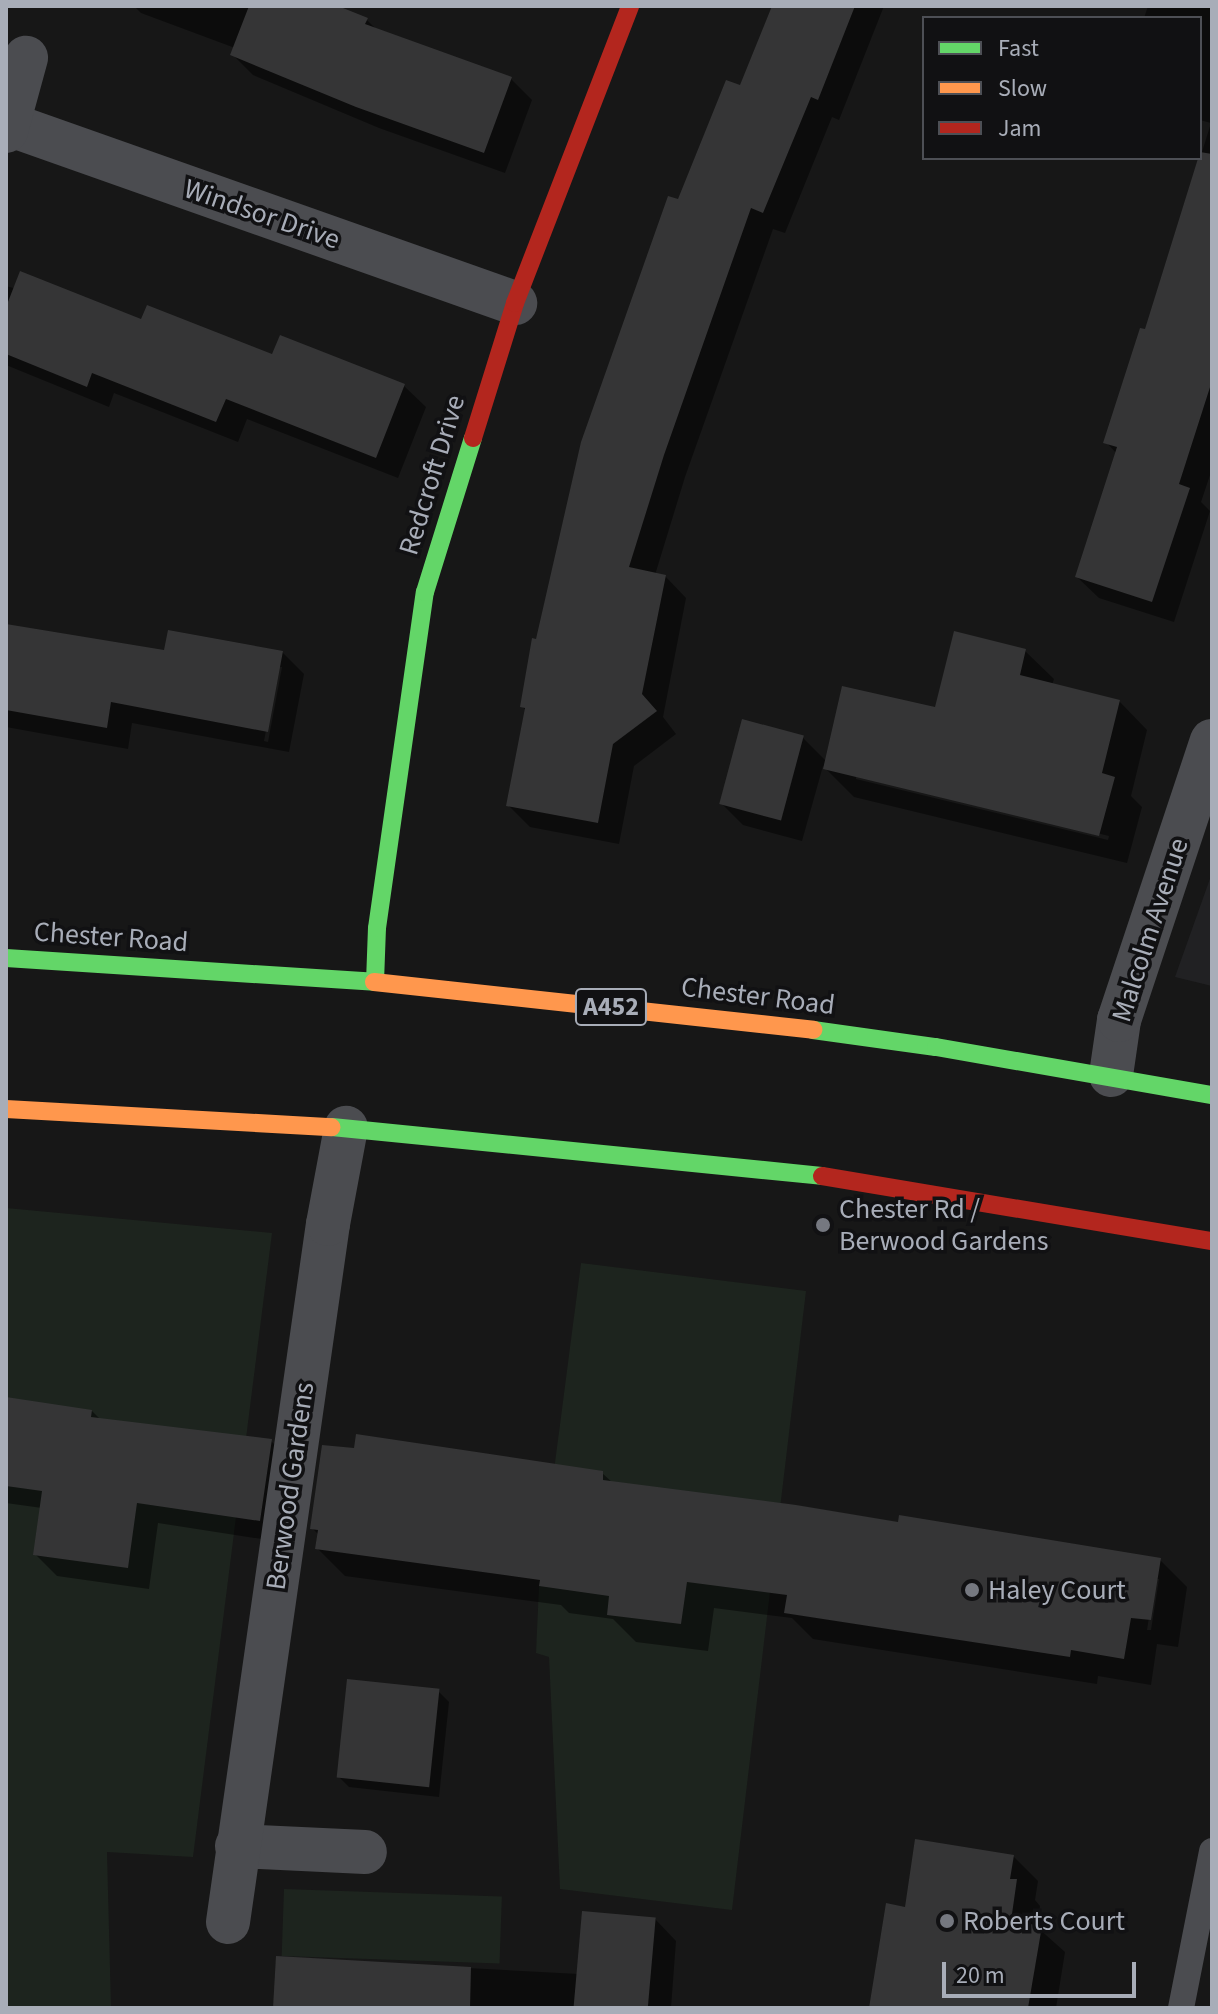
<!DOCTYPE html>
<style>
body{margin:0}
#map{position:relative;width:1218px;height:2014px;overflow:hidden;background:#171717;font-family:"Source Sans 3",sans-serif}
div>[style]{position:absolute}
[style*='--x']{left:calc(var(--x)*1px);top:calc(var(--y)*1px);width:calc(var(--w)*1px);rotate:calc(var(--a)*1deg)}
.built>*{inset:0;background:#212123}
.green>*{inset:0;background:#1d241e;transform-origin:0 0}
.shadow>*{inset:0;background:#0007}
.building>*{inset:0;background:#353536;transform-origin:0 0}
.lane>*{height:26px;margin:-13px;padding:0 13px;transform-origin:13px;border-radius:13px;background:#4b4c50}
.street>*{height:44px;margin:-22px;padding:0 22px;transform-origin:22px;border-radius:22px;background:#4b4c50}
.fast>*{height:18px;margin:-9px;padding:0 9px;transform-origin:9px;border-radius:9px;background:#63d668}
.slow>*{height:18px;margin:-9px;padding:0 9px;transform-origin:9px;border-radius:9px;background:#ff974d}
.jam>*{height:18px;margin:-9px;padding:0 9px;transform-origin:9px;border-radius:9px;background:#b3261e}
.dots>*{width:22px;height:22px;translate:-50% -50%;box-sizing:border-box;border:4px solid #111113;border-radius:50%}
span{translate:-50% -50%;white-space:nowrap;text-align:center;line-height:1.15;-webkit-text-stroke:7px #111113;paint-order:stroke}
.shield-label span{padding:2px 6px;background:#111113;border:2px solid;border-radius:6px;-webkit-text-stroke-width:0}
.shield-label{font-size:26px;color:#a8adb8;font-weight:700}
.street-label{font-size:28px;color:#a8adb8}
.poi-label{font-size:28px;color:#a8adb8}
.left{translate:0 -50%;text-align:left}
.frame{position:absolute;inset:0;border:8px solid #a8adb8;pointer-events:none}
.legend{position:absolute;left:922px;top:16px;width:280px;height:144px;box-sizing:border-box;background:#111113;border:2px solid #4d4f55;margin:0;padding:10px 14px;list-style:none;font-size:24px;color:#a8adb8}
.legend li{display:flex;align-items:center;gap:16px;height:40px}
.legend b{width:40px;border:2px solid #4d4f55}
.scale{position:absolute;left:942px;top:1962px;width:194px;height:36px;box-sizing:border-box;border:4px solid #a8adb8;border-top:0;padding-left:10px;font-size:24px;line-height:28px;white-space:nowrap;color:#a8adb8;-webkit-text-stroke:6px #111113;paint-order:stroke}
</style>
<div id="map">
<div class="built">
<div style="clip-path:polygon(1212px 873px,1212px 986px,1175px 977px)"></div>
</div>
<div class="green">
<div style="clip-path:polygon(6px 1208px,272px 1233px,193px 1857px,107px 1852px,111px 2008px,6px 2008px)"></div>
<div style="clip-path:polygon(581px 1263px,806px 1291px,732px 1910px,560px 1889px,549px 1657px,536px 1653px,539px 1586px)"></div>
<div style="left:284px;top:1889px;width:218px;height:67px;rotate:2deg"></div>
</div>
<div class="shadow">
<div style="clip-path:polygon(134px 6px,333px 6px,366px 19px,378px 31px,511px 79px,532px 100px,505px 173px,379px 128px,253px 75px,232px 54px,235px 48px,141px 13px)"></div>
<div style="clip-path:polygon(774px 6px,884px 6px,839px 120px,832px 117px,785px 233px,773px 229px,685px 477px,655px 575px,665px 576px,686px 598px,663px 717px,676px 734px,634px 766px,619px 844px,530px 827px,509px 806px,526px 711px,522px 706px,537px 641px,679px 202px,742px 88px)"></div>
<div style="clip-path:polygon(1148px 6px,1212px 6px,1212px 469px,1201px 502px,1210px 511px,1174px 622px,1099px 598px,1077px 577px,1117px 454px,1106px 442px,1146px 332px,1211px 123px,1200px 120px,1200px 18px,1144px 18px)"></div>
<div style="clip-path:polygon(6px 286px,274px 357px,281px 337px,404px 386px,426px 407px,398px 478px,247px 419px,238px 442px,114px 393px,109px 407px,6px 365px)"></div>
<div style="clip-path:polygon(evenodd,6px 626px,166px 653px,282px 652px,304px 674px,289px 752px,132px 723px,128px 749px,6px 727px,6px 626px,278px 667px,282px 667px,268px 742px,264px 741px,278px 667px)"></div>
<div style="clip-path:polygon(evenodd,1025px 651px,1054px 679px,1052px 685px,1119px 701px,1147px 730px,1131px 796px,1142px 807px,1127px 863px,854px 797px,823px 766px,802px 841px,743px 825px,721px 803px,803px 738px,826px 761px,936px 709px,1025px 651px,856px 775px,1109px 836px,1108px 840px,856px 779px,856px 775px)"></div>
<div style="clip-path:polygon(6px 1398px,92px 1411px,101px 1420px,271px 1441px,293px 1463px,281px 1542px,158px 1523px,149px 1589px,57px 1576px,35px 1554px,42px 1508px,6px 1503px)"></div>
<div style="clip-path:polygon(evenodd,602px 1473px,613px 1483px,1160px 1560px,1187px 1587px,1178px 1647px,1157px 1644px,1151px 1685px,1098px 1676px,1097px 1684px,813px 1639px,792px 1618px,714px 1608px,708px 1651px,636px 1642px,613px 1619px,569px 1613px,561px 1605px,345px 1576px,317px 1548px,319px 1535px,312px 1528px,602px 1473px,1155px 1579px,1159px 1579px,1151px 1630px,1147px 1630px,1155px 1579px)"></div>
<div style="clip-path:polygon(438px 1691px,449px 1702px,439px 1797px,349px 1787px,338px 1776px)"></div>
<div style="clip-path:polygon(1014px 1857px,1038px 1881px,1035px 1900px,1040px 1906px,1037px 1927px,1065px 1952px,1056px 2008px,871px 2008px,906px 1909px)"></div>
<div style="clip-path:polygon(655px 1919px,676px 1941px,671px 2008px,275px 2008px,278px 1958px,579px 1974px)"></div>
</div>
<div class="building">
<div style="clip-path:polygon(249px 6px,338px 6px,368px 18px,365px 24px,512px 77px,484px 153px,356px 107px,230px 55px)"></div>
<div style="clip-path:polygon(772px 6px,855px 6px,818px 100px,811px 97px,763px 213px,751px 208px,664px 455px,629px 567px,666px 575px,642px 694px,657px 711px,613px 744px,598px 823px,506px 806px,525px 708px,520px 707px,532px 638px,536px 639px,581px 442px,668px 196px,678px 199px,726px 80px,740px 85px)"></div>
<div style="clip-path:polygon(1200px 152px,1212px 154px,1212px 381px,1179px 484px,1190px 488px,1152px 602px,1075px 577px,1117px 447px,1103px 443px,1140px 328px,1145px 329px)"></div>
<div style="clip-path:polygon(20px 271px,141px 319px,147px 305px,272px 354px,280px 335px,405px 384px,376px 458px,226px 399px,216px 422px,92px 373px,87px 387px,6px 354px,6px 307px)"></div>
<div style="clip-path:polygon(6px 624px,164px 650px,168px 630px,283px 651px,268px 732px,111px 702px,107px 728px,6px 710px)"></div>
<div style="clip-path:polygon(954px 631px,1026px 649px,1020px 675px,1120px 700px,1102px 773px,1115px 777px,1099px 836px,823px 769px,842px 686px,935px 707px)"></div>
<div style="left:742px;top:719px;width:64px;height:88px;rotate:15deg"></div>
<div style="clip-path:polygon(6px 1397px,92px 1410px,91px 1417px,272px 1439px,260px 1521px,137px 1503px,128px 1568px,33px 1555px,42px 1491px,6px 1486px)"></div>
<div style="clip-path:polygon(356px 1434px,603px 1471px,603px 1480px,796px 1505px,898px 1522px,899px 1515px,1161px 1558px,1151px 1620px,1131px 1618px,1124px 1659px,1071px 1650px,1070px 1657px,784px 1613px,787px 1595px,687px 1582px,681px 1624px,607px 1615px,609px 1596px,539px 1586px,540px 1580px,315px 1549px,318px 1530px,310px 1529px,322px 1445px,354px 1448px)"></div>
<div style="left:347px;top:1679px;width:93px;height:99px;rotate:6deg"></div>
<div style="clip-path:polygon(915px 1839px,1014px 1855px,1010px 1879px,1017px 1879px,1011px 1921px,1042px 1926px,1028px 2008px,869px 2008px,886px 1903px,905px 1907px)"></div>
<div style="left:582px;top:1911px;width:74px;height:97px;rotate:5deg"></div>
<div style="clip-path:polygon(276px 1956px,471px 1967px,470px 2008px,273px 2008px)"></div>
</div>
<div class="lane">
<div style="--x:1181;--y:2008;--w:160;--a:-78.8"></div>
</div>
<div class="street">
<div style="--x:8;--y:124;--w:538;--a:19.45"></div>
<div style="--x:6;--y:131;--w:76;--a:-74.7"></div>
<div style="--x:1111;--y:1075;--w:56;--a:-81.7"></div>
<div style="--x:1119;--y:1020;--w:294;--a:-71.6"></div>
<div style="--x:237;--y:1846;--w:128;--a:2.7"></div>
<div style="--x:228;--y:1922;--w:705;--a:-81.85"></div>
<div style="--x:328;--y:1224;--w:98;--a:-79.4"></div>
</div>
<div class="fast">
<div style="--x:6;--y:958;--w:369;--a:3.7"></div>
<div style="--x:375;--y:982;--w:54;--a:-87.9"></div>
<div style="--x:377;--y:928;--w:339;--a:-81.9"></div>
<div style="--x:425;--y:592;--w:161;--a:-72.7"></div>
<div style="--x:813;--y:1030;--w:124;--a:7.9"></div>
<div style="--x:936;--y:1047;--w:280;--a:9.9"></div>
<div style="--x:332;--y:1127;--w:492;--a:5.7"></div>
</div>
<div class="slow">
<div style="--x:374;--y:982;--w:442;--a:6.2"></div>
<div style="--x:6;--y:1109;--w:326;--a:3.2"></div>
</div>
<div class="jam">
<div style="--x:473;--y:438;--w:141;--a:-72.7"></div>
<div style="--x:515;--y:303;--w:318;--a:-68.8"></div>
<div style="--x:822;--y:1176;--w:395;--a:9.5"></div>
</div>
<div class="dots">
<div style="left:823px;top:1225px;background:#757880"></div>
<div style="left:972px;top:1590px;background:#757880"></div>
<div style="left:947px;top:1921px;background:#757880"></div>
</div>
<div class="shield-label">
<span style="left:611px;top:1007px">A452</span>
</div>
<div class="street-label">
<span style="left:262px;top:214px;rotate:19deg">Windsor Drive</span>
<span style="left:432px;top:475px;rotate:-73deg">Redcroft Drive</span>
<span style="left:1150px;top:930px;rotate:-72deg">Malcolm Avenue</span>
<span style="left:111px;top:937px;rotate:4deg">Chester Road</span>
<span style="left:758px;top:996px;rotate:7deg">Chester Road</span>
<span style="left:290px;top:1486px;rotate:-82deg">Berwood Gardens</span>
</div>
<div class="poi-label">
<span class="left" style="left:839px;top:1225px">Chester Rd /<br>Berwood Gardens</span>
<span class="left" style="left:988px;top:1590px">Haley Court</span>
<span class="left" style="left:963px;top:1921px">Roberts Court</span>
</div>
<div class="frame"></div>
<ul class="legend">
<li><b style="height:10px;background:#63d668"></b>Fast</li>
<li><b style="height:10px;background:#ff974d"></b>Slow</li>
<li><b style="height:10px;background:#b3261e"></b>Jam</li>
</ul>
<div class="scale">20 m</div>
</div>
